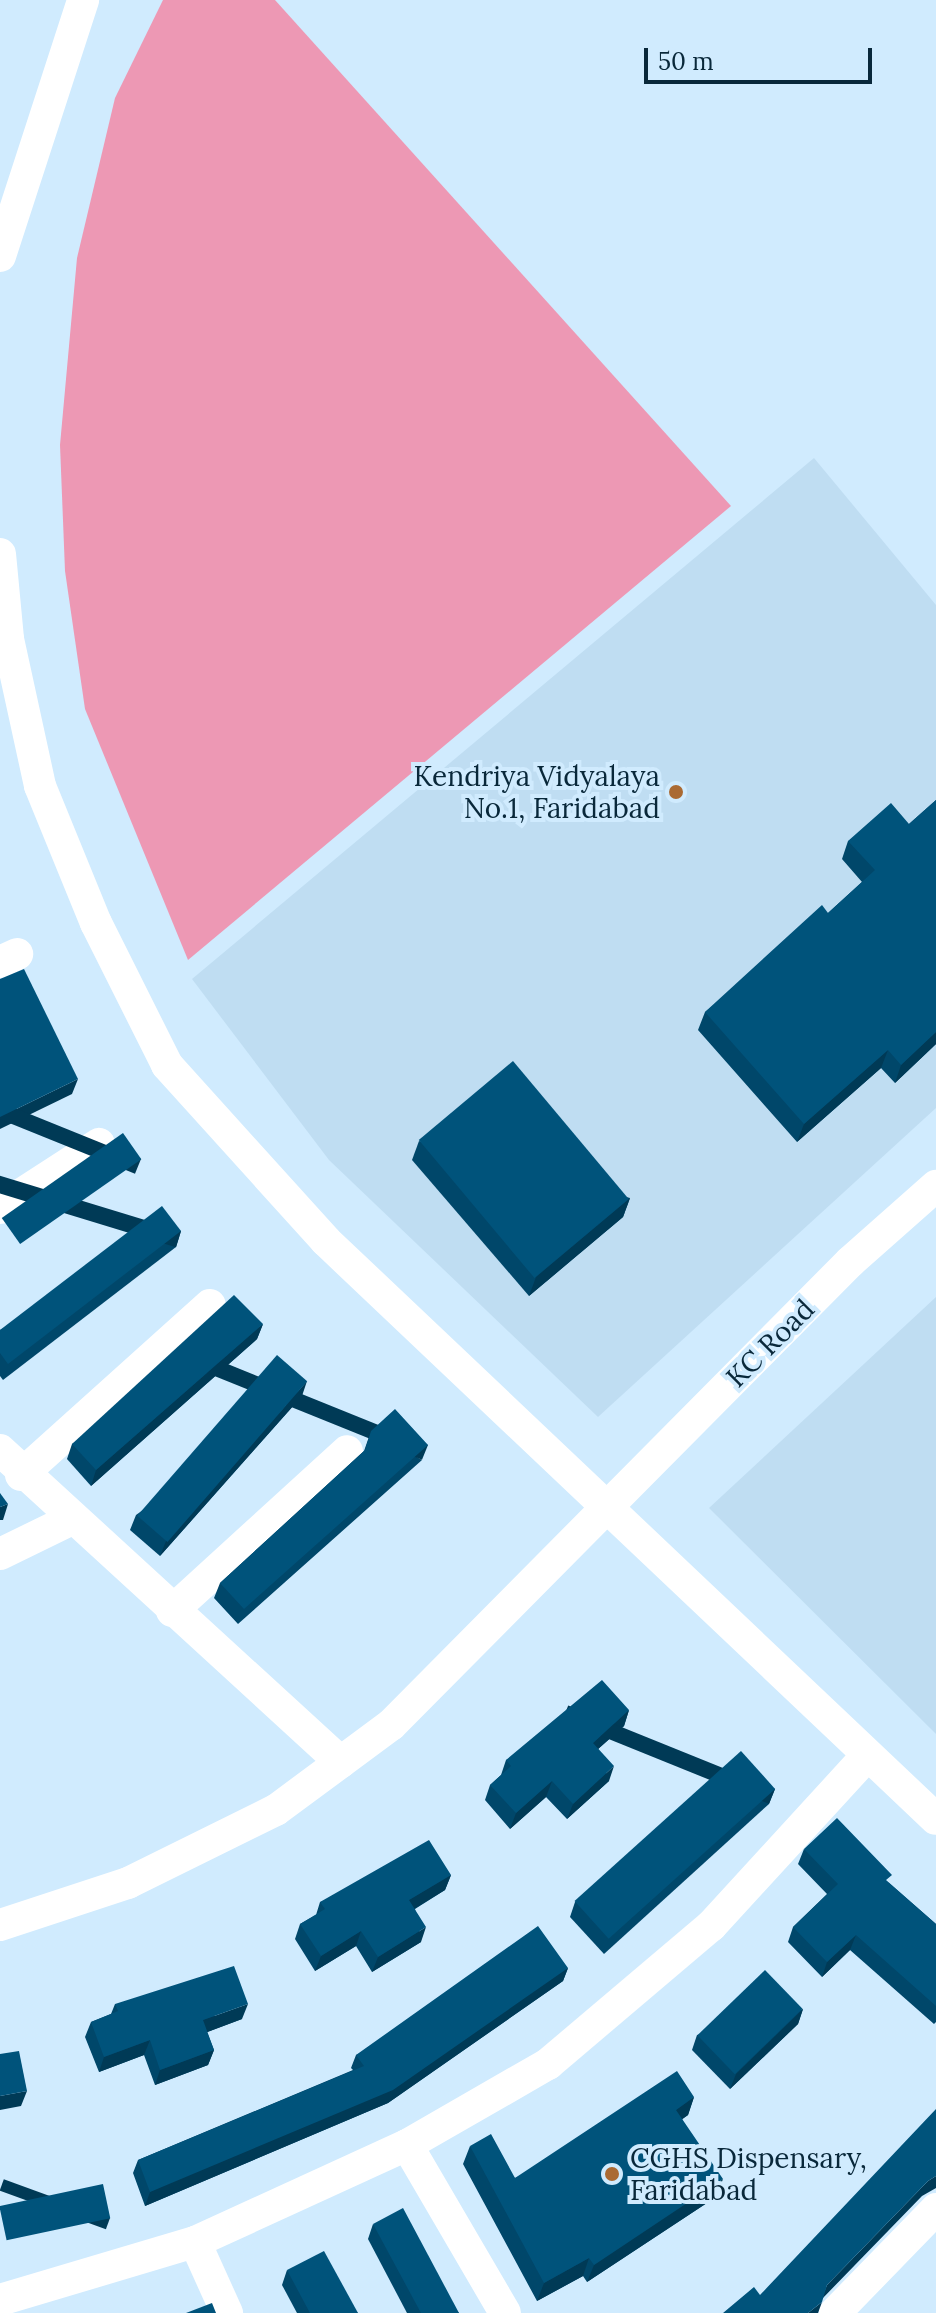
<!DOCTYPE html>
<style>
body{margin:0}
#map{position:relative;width:936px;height:2313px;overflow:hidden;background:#d0ebfe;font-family:Lora,serif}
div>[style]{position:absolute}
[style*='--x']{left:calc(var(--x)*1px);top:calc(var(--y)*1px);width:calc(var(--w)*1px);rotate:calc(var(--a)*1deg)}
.built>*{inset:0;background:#bfddf2}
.green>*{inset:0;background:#ed98b4}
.minor>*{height:32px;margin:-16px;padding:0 16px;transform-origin:16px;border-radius:16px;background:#fff}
.wall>*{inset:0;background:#00476a}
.shaded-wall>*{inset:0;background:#003a56;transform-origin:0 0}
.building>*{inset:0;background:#00537b;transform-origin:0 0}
.dots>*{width:22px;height:22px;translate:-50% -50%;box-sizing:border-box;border:4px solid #d0ebfe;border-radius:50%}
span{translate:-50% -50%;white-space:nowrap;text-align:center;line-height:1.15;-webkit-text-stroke:8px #d0ebfe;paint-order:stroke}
.poi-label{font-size:28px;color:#09283a}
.right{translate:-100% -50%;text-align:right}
.left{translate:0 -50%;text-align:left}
.street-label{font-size:28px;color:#09283a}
.scale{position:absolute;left:644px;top:48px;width:228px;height:36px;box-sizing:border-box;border:4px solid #09283a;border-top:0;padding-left:10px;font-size:24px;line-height:28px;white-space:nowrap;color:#09283a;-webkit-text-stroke:6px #d0ebfe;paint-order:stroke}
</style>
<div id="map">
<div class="built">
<div style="clip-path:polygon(814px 458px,936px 605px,936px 1108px,598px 1417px,329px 1160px,192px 979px)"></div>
<div style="clip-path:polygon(936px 1297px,936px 1734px,709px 1508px)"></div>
</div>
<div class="green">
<div style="clip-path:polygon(163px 0,275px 0,731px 506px,188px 960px,85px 709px,65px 571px,60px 445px,77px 258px,115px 98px)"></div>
</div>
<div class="minor">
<div style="--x:0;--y:256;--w:269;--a:-72"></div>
<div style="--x:0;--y:554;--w:85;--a:84.6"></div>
<div style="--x:8;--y:639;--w:150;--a:77.7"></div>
<div style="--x:40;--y:786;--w:148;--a:67.8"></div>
<div style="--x:96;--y:923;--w:159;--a:63.4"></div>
<div style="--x:167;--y:1065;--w:237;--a:47.9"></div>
<div style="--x:326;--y:1241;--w:840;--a:43.46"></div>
<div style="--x:0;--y:962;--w:19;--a:-25"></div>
<div style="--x:0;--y:1208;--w:118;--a:-32.9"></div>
<div style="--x:0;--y:1450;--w:462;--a:42.5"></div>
<div style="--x:21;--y:1475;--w:254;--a:-42"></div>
<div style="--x:0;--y:1554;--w:78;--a:-25.9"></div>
<div style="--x:172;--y:1611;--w:237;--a:-42.4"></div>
<div style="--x:0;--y:1925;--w:135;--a:-18.2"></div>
<div style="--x:128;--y:1883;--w:165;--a:-26.3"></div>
<div style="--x:276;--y:1810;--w:143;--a:-36.5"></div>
<div style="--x:391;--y:1725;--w:652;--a:-45.25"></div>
<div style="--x:850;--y:1262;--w:115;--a:-41.5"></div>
<div style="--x:407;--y:2145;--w:194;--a:59.7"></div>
<div style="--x:195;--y:2242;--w:78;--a:65.7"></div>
<div style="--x:0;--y:2300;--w:203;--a:-16.6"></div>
<div style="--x:195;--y:2242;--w:233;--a:-24.6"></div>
<div style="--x:407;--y:2145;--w:163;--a:-29.9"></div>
<div style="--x:548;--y:2064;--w:214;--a:-40.3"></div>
<div style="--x:711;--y:1926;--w:229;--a:-47.5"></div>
<div style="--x:835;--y:2313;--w:145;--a:-45.8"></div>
</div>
<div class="wall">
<div style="clip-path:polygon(936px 800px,936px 1044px,895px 1083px,881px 1068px,797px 1142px,698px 1030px,705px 1012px,828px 913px,862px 882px,842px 859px,848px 841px,909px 824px)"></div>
<div style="clip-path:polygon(419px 1141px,630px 1198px,623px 1217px,529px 1296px,412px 1160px)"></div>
<div style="clip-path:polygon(181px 1231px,176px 1247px,3px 1380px,0 1376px,0 1330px)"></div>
<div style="clip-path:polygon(263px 1324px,257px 1339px,91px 1486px,67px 1459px,72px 1444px)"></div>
<div style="clip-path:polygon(302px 1396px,160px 1556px,130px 1530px,136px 1515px)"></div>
<div style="clip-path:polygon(371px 1431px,422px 1460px,238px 1624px,214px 1598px,220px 1583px,364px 1451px)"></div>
<div style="clip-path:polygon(629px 1710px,624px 1726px,598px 1749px,609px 1781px,567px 1819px,546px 1797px,510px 1829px,485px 1800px,490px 1785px,501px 1775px,506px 1760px)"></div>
<div style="clip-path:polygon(775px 1789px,769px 1804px,604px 1954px,570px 1917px,575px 1902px)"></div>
<div style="clip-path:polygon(804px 1849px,889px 1883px,936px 1924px,936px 2022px,934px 2024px,850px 1950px,822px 1977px,788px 1942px,793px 1927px,827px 1894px,798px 1864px)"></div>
<div style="clip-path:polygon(451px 1875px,445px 1890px,415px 1909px,421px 1942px,372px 1972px,356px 1946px,315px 1971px,295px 1939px,300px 1924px,316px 1915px,320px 1902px)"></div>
<div style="clip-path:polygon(568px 1968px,563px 1981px,388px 2103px,145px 2206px,133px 2173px,138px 2160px,353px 2070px,351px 2068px,356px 2055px)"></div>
<div style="clip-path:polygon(115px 2004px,242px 2019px,207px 2032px,214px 2050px,208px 2065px,155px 2085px,144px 2055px,99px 2072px,85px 2037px,91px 2022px,111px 2014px)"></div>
<div style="clip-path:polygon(803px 2009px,798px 2024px,730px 2089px,692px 2050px,697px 2035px)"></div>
<div style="clip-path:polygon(694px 2097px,688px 2115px,682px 2119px,716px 2197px,587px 2282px,583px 2276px,537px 2301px,463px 2164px,470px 2146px,515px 2178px)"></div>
<div style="clip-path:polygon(373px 2224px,459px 2313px,407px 2313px,368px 2239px)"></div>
<div style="clip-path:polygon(287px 2270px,358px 2313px,297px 2313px,282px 2285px)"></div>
</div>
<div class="shaded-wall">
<div style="clip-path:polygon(936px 1032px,936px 1044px,895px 1083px,901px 1065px)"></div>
<div style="clip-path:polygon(888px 1050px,881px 1068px,797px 1142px,804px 1124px)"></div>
<div style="clip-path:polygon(78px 1079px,72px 1094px,0 1129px,0 1117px)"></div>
<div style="left:141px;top:1159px;width:16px;height:170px;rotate:112deg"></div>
<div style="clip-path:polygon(630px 1198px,623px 1217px,529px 1296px,536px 1277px)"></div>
<div style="left:181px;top:1231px;width:17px;height:218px;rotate:107deg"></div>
<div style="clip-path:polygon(263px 1324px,257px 1339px,91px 1486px,96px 1470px)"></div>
<div style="clip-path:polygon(307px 1381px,302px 1396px,160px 1556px,166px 1541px)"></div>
<div style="left:428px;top:1445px;width:16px;height:246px;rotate:112deg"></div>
<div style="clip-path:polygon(8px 1504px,3px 1520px,0 1520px,0 1507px)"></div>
<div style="clip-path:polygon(629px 1710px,624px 1726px,588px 1758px,593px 1743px)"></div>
<div style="clip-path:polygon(614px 1766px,609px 1781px,567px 1819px,573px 1804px)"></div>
<div style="clip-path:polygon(552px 1781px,546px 1797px,510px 1829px,516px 1813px)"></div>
<div style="left:775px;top:1789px;width:16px;height:223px;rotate:112deg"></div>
<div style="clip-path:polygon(451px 1875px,445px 1890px,404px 1915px,409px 1900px)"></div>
<div style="clip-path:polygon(426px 1927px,421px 1942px,372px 1972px,378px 1957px)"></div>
<div style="clip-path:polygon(361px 1931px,356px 1946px,315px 1971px,321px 1956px)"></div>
<div style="clip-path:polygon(856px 1935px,850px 1950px,822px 1977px,827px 1962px)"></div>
<div style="clip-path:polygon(568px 1968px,563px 1981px,388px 2103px,145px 2206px,150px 2192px)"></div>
<div style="clip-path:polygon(248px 2004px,242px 2019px,197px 2036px,203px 2020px)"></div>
<div style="clip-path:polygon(803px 2009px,798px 2024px,730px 2089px,736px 2074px)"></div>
<div style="clip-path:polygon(150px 2040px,144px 2055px,99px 2072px,104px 2057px)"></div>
<div style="clip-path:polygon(214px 2050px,208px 2065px,155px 2085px,160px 2070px)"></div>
<div style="clip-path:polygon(27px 2091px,21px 2106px,0 2110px,0 2096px)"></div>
<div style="clip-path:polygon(694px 2097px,688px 2115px,670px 2128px,676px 2110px)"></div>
<div style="clip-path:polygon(936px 2176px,936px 2188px,922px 2196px,821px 2300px,827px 2285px,928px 2181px)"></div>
<div style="clip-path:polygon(723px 2179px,716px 2197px,587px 2282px,594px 2265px)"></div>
<div style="left:110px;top:2218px;width:12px;height:113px;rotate:110deg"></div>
<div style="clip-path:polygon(589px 2258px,583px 2276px,537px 2301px,544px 2283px)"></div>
<div style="clip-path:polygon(822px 2302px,818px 2313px,808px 2313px)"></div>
</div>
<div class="building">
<div style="clip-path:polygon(936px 800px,936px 1032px,901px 1065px,888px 1050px,804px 1124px,705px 1012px,822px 905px,828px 913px,875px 870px,848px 841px,891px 803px,909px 824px)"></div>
<div style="clip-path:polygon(24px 969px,78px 1079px,0 1117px,0 979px)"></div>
<div style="left:513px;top:1061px;width:180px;height:123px;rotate:50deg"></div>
<div style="left:123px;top:1133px;width:32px;height:148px;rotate:55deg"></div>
<div style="clip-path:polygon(162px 1206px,181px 1231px,8px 1364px,0 1353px,0 1330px)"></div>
<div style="clip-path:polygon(234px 1295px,263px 1324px,96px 1470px,72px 1444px)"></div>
<div style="left:277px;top:1355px;width:40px;height:213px;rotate:41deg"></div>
<div style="clip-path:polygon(395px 1409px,428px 1445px,244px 1609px,220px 1583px,365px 1450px,371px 1431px)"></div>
<div style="clip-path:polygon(0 1493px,8px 1504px,0 1507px)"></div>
<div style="clip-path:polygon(602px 1680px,629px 1710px,593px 1743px,614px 1766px,573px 1804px,552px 1781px,516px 1813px,490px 1785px,511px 1766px,506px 1760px)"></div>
<div style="left:741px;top:1751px;width:51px;height:224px;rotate:48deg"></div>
<div style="clip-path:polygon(837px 1818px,892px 1875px,886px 1880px,936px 1924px,936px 2006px,856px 1935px,827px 1962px,793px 1927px,838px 1884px,804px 1849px)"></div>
<div style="clip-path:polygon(429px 1840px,451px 1875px,409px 1900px,426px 1927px,378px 1957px,361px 1931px,321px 1956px,300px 1924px,325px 1909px,320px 1902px)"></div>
<div style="clip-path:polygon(538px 1926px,568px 1968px,393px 2090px,150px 2192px,138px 2160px,364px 2066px,356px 2055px)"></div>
<div style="clip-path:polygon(234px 1966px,248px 2004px,203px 2020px,214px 2050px,160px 2070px,150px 2040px,104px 2057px,91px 2022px,118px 2011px,115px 2004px)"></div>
<div style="left:765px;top:1970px;width:54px;height:94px;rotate:46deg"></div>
<div style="clip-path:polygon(19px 2051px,27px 2091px,0 2096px,0 2054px)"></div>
<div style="clip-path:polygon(677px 2071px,694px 2097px,676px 2110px,723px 2179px,594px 2265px,589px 2258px,544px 2283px,470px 2146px,491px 2134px,515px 2178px)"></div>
<div style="clip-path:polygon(936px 2109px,936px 2176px,928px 2181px,827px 2285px,822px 2302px,808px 2313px,723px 2313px,754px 2287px,760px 2295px)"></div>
<div style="left:103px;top:2184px;width:35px;height:106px;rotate:78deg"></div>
<div style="clip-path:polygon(403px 2208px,459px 2313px,421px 2313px,373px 2224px)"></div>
<div style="clip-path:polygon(324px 2251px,358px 2313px,310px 2313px,287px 2270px)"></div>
<div style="clip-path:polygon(212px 2303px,216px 2313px,186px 2313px)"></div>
</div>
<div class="dots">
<div style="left:676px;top:792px;background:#aa6a33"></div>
<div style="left:612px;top:2174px;background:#aa6a33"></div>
</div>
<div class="poi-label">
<span class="right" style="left:660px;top:792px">Kendriya Vidyalaya<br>No.1, Faridabad</span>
<span class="left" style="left:630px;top:2174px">CGHS Dispensary,<br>Faridabad</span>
</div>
<div class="street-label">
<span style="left:770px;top:1343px;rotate:-45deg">KC Road</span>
</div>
<div class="scale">50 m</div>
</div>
